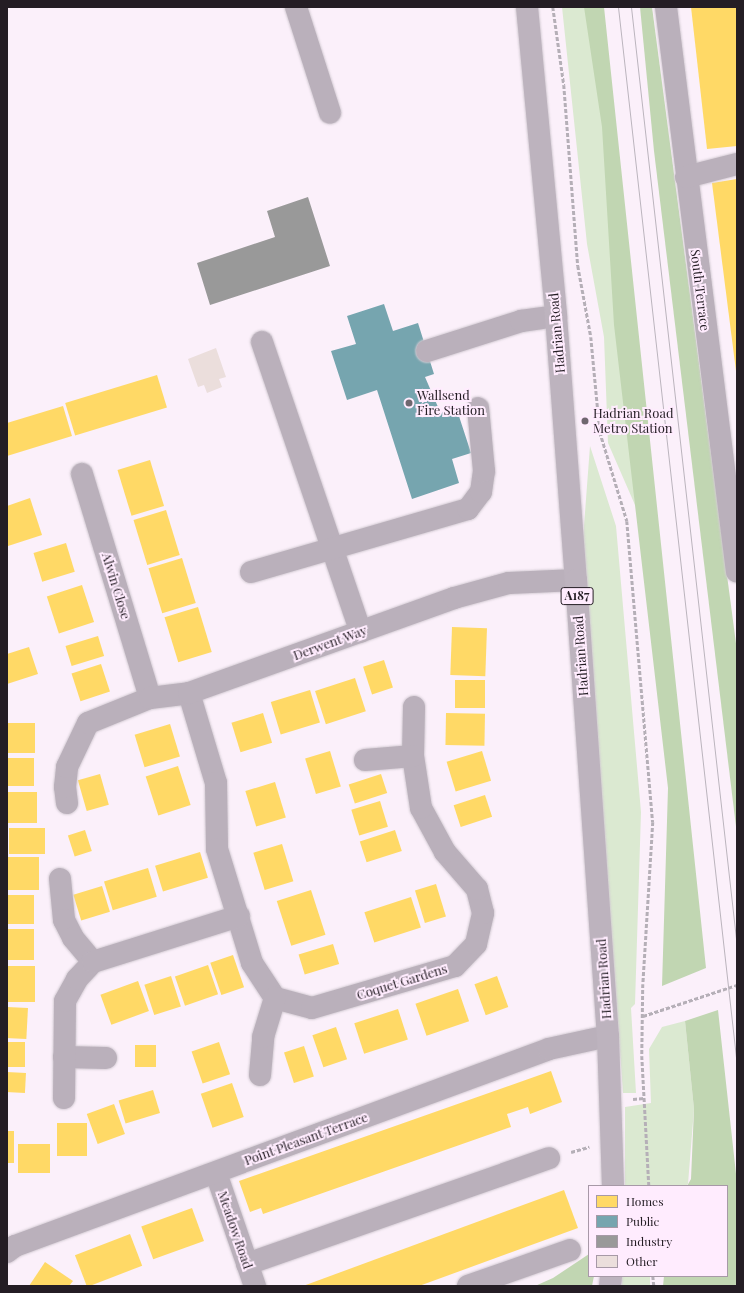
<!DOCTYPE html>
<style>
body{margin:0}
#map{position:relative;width:744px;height:1293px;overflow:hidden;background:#fbf0fa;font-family:"Playfair Display",serif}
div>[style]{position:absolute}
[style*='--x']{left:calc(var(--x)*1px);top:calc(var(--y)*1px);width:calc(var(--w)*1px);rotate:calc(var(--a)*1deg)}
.green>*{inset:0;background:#dbe9d1;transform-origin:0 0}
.forest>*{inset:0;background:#c1d6b2}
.homes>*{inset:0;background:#ffd966;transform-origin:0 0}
.public>*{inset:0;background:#76a5af}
.industry>*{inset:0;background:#999}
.building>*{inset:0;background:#ebdedc}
.path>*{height:2.5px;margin-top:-1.25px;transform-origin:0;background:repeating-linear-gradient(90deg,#b5afb7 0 4px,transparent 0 6px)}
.roads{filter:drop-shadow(0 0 1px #d3cbd3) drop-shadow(0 0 1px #d3cbd3)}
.minor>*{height:22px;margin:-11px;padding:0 11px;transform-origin:11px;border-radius:11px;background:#bab0bb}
.major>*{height:22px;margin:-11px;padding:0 11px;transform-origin:11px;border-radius:11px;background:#bdb3be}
.tram>*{height:1px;margin:-0.5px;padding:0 0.5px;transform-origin:0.5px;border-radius:0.5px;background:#bbb4bd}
.dots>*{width:11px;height:11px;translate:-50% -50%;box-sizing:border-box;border:2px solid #ffecfe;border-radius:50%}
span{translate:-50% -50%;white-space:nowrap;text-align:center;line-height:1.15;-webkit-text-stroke:4px #ffecfe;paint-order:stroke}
.shield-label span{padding:1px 3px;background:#ffecfe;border:1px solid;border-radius:3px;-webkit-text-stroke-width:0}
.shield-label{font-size:12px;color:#241d24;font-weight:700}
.street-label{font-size:13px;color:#241d24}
.poi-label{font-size:13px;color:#241d24}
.left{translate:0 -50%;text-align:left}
.frame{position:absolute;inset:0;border:8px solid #241d24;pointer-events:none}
.legend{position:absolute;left:588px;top:1185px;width:140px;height:92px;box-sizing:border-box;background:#ffecfe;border:1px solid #a799a7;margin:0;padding:5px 7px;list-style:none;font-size:12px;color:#241d24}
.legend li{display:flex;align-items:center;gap:8px;height:20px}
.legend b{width:20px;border:1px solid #a799a7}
</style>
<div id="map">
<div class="green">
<div style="clip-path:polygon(562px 7px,591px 7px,627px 317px,635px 505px,608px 443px,604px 337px,587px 244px)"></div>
<div style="clip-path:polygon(590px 446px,616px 526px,641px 812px,635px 1004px,631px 1008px,636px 1093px,623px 1093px,583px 539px)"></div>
<div style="clip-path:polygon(685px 1021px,694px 1109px,688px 1184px,686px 1186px,625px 1186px,625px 1107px,651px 1103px,649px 1049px,662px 1027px)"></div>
<div style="left:622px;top:1276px;width:28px;height:10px"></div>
</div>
<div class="forest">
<div style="clip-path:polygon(584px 7px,604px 7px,706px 968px,662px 986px,668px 788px,614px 325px,602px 127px)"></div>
<div style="clip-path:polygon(640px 7px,652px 7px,737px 651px,737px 835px,654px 151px)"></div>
<div style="clip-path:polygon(718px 1010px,737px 1183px,737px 1286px,663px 1286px,664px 1276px,727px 1276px,727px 1186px,687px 1186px,691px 1179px,694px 1109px,685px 1021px)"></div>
<div style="clip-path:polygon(589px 1254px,589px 1276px,594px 1276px,592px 1286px,535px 1286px,553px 1278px)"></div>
</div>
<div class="homes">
<div style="clip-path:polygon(691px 7px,737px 7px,737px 146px,707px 149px)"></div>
<div style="clip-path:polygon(737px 179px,737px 371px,736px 371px,712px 183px)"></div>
<div style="left:157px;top:375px;width:34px;height:96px;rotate:73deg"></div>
<div style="clip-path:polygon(63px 406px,72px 436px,7px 456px,7px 423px)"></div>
<div style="left:150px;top:460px;width:48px;height:34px;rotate:73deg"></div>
<div style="clip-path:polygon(30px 498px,42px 535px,8px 546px,7px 506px)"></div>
<div style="left:166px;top:510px;width:47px;height:34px;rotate:73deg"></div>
<div style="left:66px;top:543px;width:30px;height:34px;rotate:73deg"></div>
<div style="left:182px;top:558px;width:47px;height:35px;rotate:73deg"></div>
<div style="left:82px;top:585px;width:39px;height:37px;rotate:72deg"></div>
<div style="left:198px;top:607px;width:47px;height:35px;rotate:73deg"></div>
<div style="left:452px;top:627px;width:35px;height:48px;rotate:2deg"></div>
<div style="left:98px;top:636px;width:21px;height:34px;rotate:73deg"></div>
<div style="clip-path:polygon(29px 647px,38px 674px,7px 684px,7px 654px)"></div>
<div style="left:384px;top:660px;width:29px;height:22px;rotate:72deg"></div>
<div style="left:101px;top:664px;width:29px;height:31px;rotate:72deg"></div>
<div style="left:355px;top:678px;width:35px;height:42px;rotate:72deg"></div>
<div style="left:455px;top:680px;width:30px;height:28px"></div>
<div style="left:310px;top:690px;width:34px;height:41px;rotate:73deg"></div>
<div style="left:263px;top:713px;width:31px;height:33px;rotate:73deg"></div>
<div style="left:446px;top:713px;width:39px;height:32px;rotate:1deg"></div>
<div style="left:7px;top:723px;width:28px;height:30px"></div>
<div style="left:170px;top:724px;width:34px;height:37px;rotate:73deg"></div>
<div style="left:330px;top:751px;width:37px;height:26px;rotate:73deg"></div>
<div style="left:482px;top:751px;width:31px;height:37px;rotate:73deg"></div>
<div style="left:7px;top:758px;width:27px;height:28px"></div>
<div style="left:178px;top:766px;width:41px;height:34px;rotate:72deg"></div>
<div style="left:100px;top:774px;width:32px;height:23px;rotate:74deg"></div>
<div style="left:381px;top:774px;width:20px;height:34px;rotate:72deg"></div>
<div style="left:275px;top:782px;width:37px;height:31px;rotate:73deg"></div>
<div style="left:7px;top:792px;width:30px;height:31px"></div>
<div style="left:485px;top:795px;width:23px;height:33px;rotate:72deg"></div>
<div style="left:380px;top:801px;width:27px;height:30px;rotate:73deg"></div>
<div style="left:9px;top:828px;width:36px;height:26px"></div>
<div style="left:85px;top:830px;width:22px;height:18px;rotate:72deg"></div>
<div style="left:395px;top:830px;width:22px;height:37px;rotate:72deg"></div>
<div style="left:282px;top:844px;width:39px;height:30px;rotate:73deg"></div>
<div style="left:200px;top:852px;width:27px;height:47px;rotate:73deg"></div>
<div style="left:7px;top:857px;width:32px;height:33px"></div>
<div style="left:148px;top:868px;width:30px;height:46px;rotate:73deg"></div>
<div style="left:436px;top:884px;width:34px;height:22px;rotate:73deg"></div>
<div style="left:102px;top:886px;width:27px;height:30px;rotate:73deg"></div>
<div style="left:311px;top:890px;width:47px;height:36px;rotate:72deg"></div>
<div style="left:7px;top:895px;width:27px;height:29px"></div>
<div style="left:411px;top:897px;width:32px;height:49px;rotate:72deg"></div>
<div style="left:7px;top:929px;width:27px;height:31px"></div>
<div style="left:333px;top:944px;width:21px;height:36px;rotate:73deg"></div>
<div style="left:233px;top:955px;width:34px;height:24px;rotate:71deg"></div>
<div style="left:208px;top:965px;width:31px;height:35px;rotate:71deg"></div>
<div style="left:7px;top:966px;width:28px;height:36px"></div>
<div style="left:171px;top:976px;width:32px;height:28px;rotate:72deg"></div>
<div style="left:497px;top:976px;width:33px;height:24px;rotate:70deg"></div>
<div style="left:138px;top:981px;width:32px;height:40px;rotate:70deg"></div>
<div style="left:458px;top:989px;width:34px;height:45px;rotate:71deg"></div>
<div style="left:7px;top:1007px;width:21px;height:31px;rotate:3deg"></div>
<div style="left:398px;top:1009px;width:32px;height:46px;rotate:72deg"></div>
<div style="left:336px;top:1027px;width:34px;height:25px;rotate:71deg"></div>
<div style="left:7px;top:1042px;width:18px;height:25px"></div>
<div style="left:219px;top:1042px;width:34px;height:29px;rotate:71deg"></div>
<div style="left:135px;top:1045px;width:21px;height:22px"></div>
<div style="left:304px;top:1046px;width:32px;height:21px;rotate:72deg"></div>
<div style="clip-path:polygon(551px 1071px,562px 1102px,530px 1114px,528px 1107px,507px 1114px,511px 1127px,263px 1214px,261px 1208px,250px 1212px,239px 1181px)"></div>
<div style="left:7px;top:1072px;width:19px;height:20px;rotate:3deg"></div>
<div style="left:232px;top:1083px;width:36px;height:33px;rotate:71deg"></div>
<div style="left:153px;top:1090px;width:24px;height:36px;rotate:73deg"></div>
<div style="left:114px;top:1104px;width:32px;height:29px;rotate:70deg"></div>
<div style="left:57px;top:1123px;width:30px;height:33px"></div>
<div style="left:7px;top:1131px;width:7px;height:32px"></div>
<div style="left:18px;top:1144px;width:32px;height:29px"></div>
<div style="clip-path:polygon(564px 1190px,578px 1228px,419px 1286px,303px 1286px)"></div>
<div style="left:192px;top:1208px;width:35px;height:54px;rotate:70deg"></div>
<div style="left:130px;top:1234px;width:34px;height:59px;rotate:69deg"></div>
<div style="clip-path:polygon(45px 1262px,73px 1281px,69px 1286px,29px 1286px)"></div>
</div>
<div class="public">
<div style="clip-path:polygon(384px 304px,393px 331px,418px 323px,434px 374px,425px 377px,438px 407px,435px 407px,437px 414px,456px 407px,471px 453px,452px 459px,459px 483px,412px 499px,377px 390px,347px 400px,331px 351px,356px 344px,347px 316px)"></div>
</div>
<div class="industry">
<div style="clip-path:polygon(308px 197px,330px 266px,210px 305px,197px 263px,275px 237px,267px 211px)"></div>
</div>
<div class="building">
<div style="clip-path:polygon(216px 348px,226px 377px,219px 379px,222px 387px,207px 393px,204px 385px,198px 387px,188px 359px)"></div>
</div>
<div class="path">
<div style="--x:553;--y:7;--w:79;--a:82"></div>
<div style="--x:564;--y:85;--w:182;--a:85.6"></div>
<div style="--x:578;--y:266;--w:72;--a:79.6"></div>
<div style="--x:591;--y:337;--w:95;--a:84.6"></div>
<div style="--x:600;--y:432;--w:93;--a:73.1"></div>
<div style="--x:627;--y:521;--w:302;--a:85.1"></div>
<div style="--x:653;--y:822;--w:162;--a:93.5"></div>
<div style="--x:643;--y:984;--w:72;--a:90.8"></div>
<div style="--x:642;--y:1056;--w:130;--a:86.9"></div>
<div style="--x:643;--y:1016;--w:99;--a:-18.3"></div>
<div style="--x:633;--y:1099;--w:11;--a:-5"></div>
<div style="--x:571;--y:1152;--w:19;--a:-16"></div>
<div style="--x:653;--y:1276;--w:10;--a:84"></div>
</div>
<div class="roads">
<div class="minor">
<div style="--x:296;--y:7;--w:111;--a:72.2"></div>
<div style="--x:666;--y:7;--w:569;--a:82.84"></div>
<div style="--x:686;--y:177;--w:53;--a:-14.3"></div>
<div style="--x:262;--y:342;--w:306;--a:71.2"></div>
<div style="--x:427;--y:351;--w:99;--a:-17.7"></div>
<div style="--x:521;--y:321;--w:35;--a:-8"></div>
<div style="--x:82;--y:474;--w:234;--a:73.1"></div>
<div style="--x:251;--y:572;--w:226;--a:-16.2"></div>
<div style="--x:468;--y:509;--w:21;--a:-53"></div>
<div style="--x:481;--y:492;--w:21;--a:-82"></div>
<div style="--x:484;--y:471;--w:63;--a:-95.4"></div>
<div style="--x:189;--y:693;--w:94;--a:73.3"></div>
<div style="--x:216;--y:783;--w:66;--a:89.1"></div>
<div style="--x:217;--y:849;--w:119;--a:72.9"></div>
<div style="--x:252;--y:963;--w:42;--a:56.7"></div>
<div style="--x:275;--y:998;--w:38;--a:15"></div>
<div style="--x:312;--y:1008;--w:149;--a:-16.4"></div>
<div style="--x:455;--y:966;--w:30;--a:-46"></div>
<div style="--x:476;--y:944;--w:32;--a:-77"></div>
<div style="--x:483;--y:913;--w:25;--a:-104"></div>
<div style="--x:477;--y:889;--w:49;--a:-130.9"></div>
<div style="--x:445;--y:852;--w:50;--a:-118.6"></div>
<div style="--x:421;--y:808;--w:53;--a:-98.7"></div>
<div style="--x:413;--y:756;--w:49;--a:-88.8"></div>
<div style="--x:365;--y:760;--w:48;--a:-4.8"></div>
<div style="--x:67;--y:803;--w:16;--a:-97"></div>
<div style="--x:65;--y:787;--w:20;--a:-84"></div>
<div style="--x:67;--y:767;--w:49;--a:-64.5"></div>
<div style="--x:88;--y:723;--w:67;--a:-22"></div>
<div style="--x:150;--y:698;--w:39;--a:-7"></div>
<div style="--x:189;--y:693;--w:282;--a:-19.7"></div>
<div style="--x:454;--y:598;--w:57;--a:-15.3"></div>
<div style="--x:509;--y:583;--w:67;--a:-2.6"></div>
<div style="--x:60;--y:879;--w:41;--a:84.4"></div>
<div style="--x:64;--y:920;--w:20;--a:63"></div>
<div style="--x:73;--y:938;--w:31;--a:50"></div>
<div style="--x:64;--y:1057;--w:42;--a:1.4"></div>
<div style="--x:260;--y:1075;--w:38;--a:-85"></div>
<div style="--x:263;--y:1037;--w:41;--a:-72.9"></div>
<div style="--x:64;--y:1098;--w:97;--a:-89.4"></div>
<div style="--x:65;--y:1001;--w:25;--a:-61"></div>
<div style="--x:77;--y:979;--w:23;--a:-47"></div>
<div style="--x:93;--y:962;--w:153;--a:-17.5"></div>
<div style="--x:216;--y:1173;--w:120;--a:71"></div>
<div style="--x:7;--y:1252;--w:10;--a:-37"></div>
<div style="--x:15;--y:1246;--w:569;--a:-20.25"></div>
<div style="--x:549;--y:1049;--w:60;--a:-12.4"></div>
<div style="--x:247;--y:1264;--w:320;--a:-19.3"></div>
<div style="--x:468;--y:1286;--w:108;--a:-19.4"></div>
</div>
<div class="major">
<div style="--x:527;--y:7;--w:310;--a:84.6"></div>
<div style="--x:556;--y:316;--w:265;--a:85.7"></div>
<div style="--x:576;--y:580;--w:457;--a:86"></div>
<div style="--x:608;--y:1036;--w:150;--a:88.1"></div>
<div style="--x:610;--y:1286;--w:10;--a:-84"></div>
</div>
</div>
<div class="tram">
<div style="--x:618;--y:7;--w:1066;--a:83.59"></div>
<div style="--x:631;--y:7;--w:947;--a:83.57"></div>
</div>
<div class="dots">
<div style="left:409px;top:403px;background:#6f676f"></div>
<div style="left:585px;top:421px;background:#6f676f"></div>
</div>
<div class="shield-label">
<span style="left:577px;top:596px">A187</span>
</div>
<div class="street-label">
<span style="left:700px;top:290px;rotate:83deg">South Terrace</span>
<span style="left:557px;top:333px;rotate:-95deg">Hadrian Road</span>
<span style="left:116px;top:586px;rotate:73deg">Alwin Close</span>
<span style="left:330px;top:643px;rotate:-20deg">Derwent Way</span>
<span style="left:581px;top:656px;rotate:-94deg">Hadrian Road</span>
<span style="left:604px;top:979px;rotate:-94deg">Hadrian Road</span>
<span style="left:402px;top:982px;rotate:-17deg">Coquet Gardens</span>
<span style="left:306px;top:1139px;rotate:-20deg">Point Pleasant Terrace</span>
<span style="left:235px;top:1230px;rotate:71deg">Meadow Road</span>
</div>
<div class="poi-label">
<span class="left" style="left:417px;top:403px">Wallsend<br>Fire Station</span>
<span class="left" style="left:593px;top:421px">Hadrian Road<br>Metro Station</span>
</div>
<div class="frame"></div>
<ul class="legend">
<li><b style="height:11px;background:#ffd966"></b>Homes</li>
<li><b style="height:11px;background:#76a5af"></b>Public</li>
<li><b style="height:11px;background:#999"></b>Industry</li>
<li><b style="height:11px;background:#ebdedc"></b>Other</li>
</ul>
</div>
